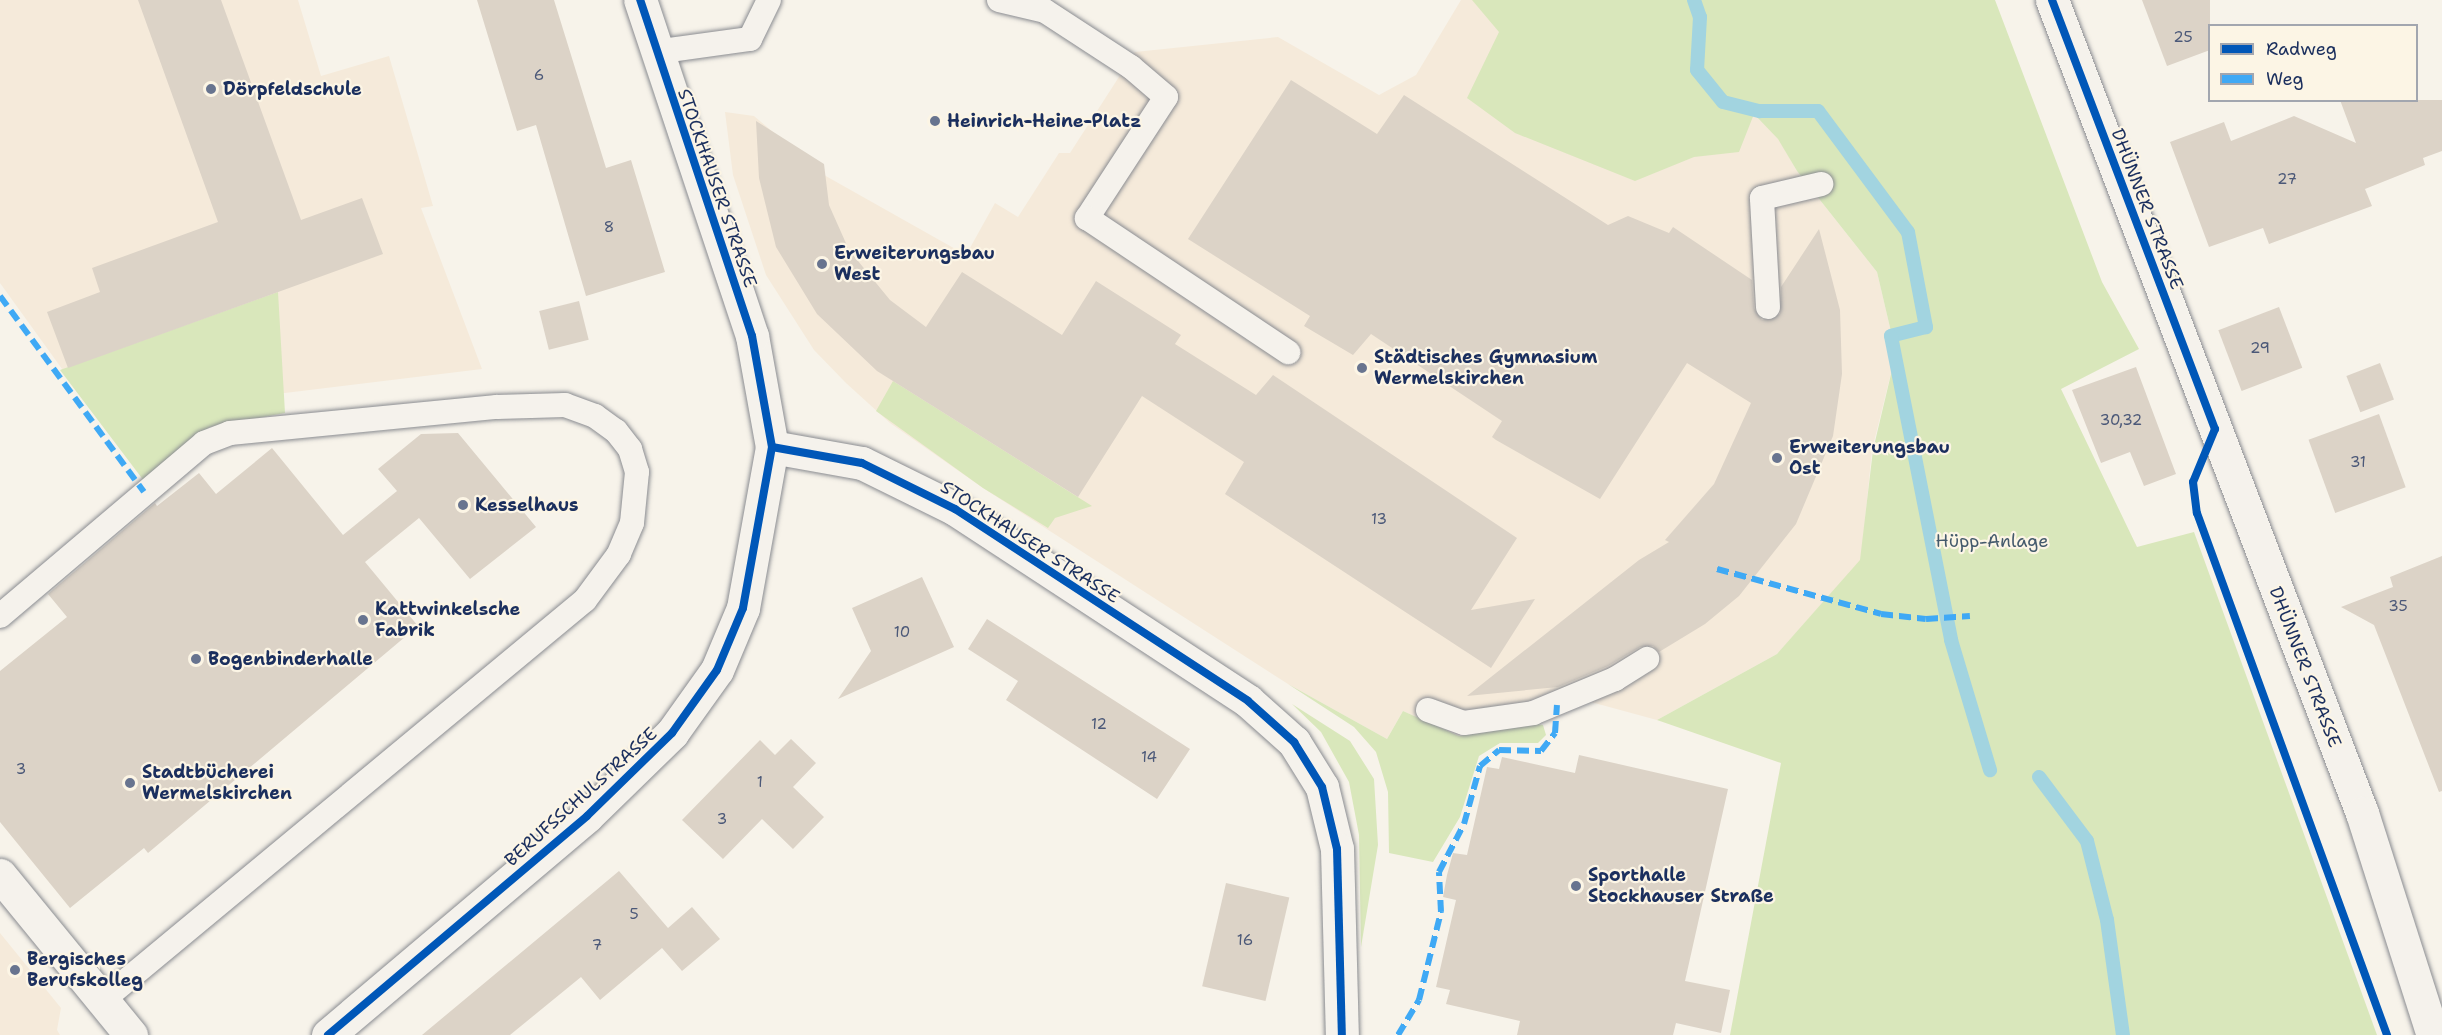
<!DOCTYPE html>
<meta charset="utf-8">
<style>
body{margin:0}
#map{position:relative;width:2442px;height:1035px;overflow:hidden;background:#f7f3ea;font-family:"Shantell Sans",sans-serif}
div>[style]{position:absolute}
[style*='--x']{left:calc(var(--x)*1px);top:calc(var(--y)*1px);width:calc(var(--w)*1px);rotate:calc(var(--a)*1deg)}
.built>*{inset:0;background:#f5eada}
.green>*{inset:0;background:#d9e7bb}
.stream>*{height:14px;margin:-7px;padding:0 7px;transform-origin:7px;border-radius:7px;background:#a2d4e0}
.building>*{inset:0;background:#dcd3c7;transform-origin:0 0}
.roads{filter:drop-shadow(0 0 2px #8a8c91) drop-shadow(0 0 2px #8a8c91)}
.lane>*{height:24px;margin:-12px;padding:0 12px;transform-origin:12px;border-radius:12px;background:#f5f2ec}
.street>*{height:33px;margin:-16.5px;padding:0 16.5px;transform-origin:16.5px;border-radius:16.5px;background:#f5f2ec}
.secondary>*{height:33px;margin:-16.5px;padding:0 16.5px;transform-origin:16.5px;border-radius:16.5px;background:#f5f2ec}
.quiet>*{height:6px;margin-top:-3px;transform-origin:0;background:repeating-linear-gradient(90deg,#3fa9f5 0 12px,transparent 0 18px)}
.cycleway>*{height:8px;margin:-4px;padding:0 4px;transform-origin:4px;border-radius:4px;background:#0057b8}
.dots>*{width:16px;height:16px;translate:-50% -50%;box-sizing:border-box;border:3px solid #fcf5e5;border-radius:50%}
span{translate:-50% -50%;white-space:nowrap;text-align:center;line-height:1.15;-webkit-text-stroke:4.5px #fcf5e5;paint-order:stroke}
.number-label{font-size:15px;color:#4b5878}
.number-label span{-webkit-text-stroke-width:0}
.poi-label{font-size:18px;color:#1b2f5e;font-weight:700}
.left{translate:0 -50%;text-align:left}
.street-label{font-size:18px;color:#1b2f5e}
.park-label{font-size:18px;color:#445a6c}
.legend{position:absolute;left:2208px;top:24px;width:210px;height:78px;box-sizing:border-box;background:#fcf5e5;border:2px solid #a2a6af;margin:0;padding:8px 10px;list-style:none;font-size:18px;color:#1b2f5e}
.legend li{display:flex;align-items:center;gap:12px;height:30px}
.legend b{width:30px;border:2px solid #a2a6af}
</style>
<div id="map">
<div class="built">
<div style="clip-path:polygon(0 0,298px 0,321px 76px,389px 56px,433px 206px,421px 208px,482px 369px,96px 416px,0 283px)"></div>
<div style="clip-path:polygon(1461px 0,1588px 0,1678px 37px,1779px 139px,1797px 171px,1877px 272px,1896px 353px,1872px 450px,1861px 560px,1777px 654px,1657px 720px,1591px 702px,1537px 724px,1459px 736px,1403px 711px,1387px 739px,1288px 684px,983px 488px,890px 423px,846px 383px,814px 350px,766px 275px,733px 175px,725px 112px,754px 116px,824px 175px,966px 255px,995px 203px,1018px 217px,1059px 153px,1070px 153px,1135px 52px,1278px 37px,1379px 95px,1416px 75px)"></div>
<div style="clip-path:polygon(0 933px,61px 1008px,57px 1030px,60px 1035px,0 1035px)"></div>
</div>
<div class="green">
<div style="clip-path:polygon(1472px 0,1995px 0,2102px 282px,2139px 349px,2061px 389px,2137px 547px,2194px 532px,2377px 1035px,1730px 1035px,1781px 763px,1657px 720px,1777px 654px,1860px 560px,1873px 450px,1896px 353px,1877px 272px,1797px 171px,1778px 139px,1754px 114px,1739px 152px,1694px 157px,1635px 181px,1515px 133px,1467px 98px,1499px 32px)"></div>
<div style="clip-path:polygon(278px 292px,285px 413px,210px 427px,144px 481px,60px 370px)"></div>
<div style="clip-path:polygon(893px 381px,1092px 506px,1055px 518px,1048px 528px,983px 488px,876px 411px)"></div>
<div style="clip-path:polygon(1288px 684px,1387px 739px,1403px 711px,1459px 736px,1537px 724px,1543px 725px,1546px 735px,1538px 743px,1500px 743px,1479px 756px,1460px 817px,1433px 862px,1389px 853px,1388px 792px,1376px 752px,1354px 727px)"></div>
<div style="clip-path:polygon(1292px 704px,1350px 741px,1374px 779px,1378px 845px,1361px 947px,1359px 835px,1349px 782px,1321px 732px)"></div>
</div>
<div class="stream">
<div style="--x:1694;--y:0;--w:18;--a:71"></div>
<div style="--x:1700;--y:17;--w:53;--a:93.2"></div>
<div style="--x:1697;--y:70;--w:41;--a:50.9"></div>
<div style="--x:1723;--y:102;--w:38;--a:14"></div>
<div style="--x:1760;--y:111;--w:58;--a:0"></div>
<div style="--x:1818;--y:111;--w:151;--a:53.4"></div>
<div style="--x:1908;--y:232;--w:97;--a:79.3"></div>
<div style="--x:1926;--y:327;--w:36;--a:166"></div>
<div style="--x:1891;--y:336;--w:310;--a:78.8"></div>
<div style="--x:1951;--y:640;--w:136;--a:73.3"></div>
<div style="--x:2039;--y:777;--w:80;--a:53.1"></div>
<div style="--x:2087;--y:841;--w:81;--a:75.8"></div>
<div style="--x:2107;--y:920;--w:116;--a:82.1"></div>
</div>
<div class="building">
<div style="clip-path:polygon(138px 0,221px 0,301px 220px,362px 198px,383px 254px,68px 368px,47px 312px,100px 292px,92px 268px,218px 222px)"></div>
<div style="clip-path:polygon(477px 0,554px 0,606px 168px,631px 160px,665px 272px,586px 296px,536px 125px,517px 131px)"></div>
<div style="clip-path:polygon(2142px 0,2210px 0,2210px 50px,2167px 66px)"></div>
<div style="clip-path:polygon(1291px 80px,1377px 134px,1404px 95px,1608px 225px,1628px 216px,1669px 233px,1673px 227px,1752px 280px,1754px 308px,1762px 320px,1780px 314px,1781px 287px,1819px 229px,1840px 310px,1842px 374px,1833px 436px,1796px 524px,1739px 596px,1705px 624px,1659px 652px,1653px 646px,1640px 647px,1608px 666px,1558px 687px,1467px 696px,1639px 560px,1669px 542px,1665px 540px,1714px 484px,1751px 403px,1687px 363px,1600px 499px,1496px 440px,1492px 437px,1502px 421px,1371px 334px,1353px 355px,1304px 326px,1310px 316px,1188px 239px)"></div>
<div style="clip-path:polygon(2340px 100px,2442px 100px,2442px 151px,2423px 158px,2425px 165px,2365px 189px,2372px 206px,2269px 244px,2263px 228px,2209px 247px,2170px 142px,2224px 122px,2231px 141px,2294px 116px,2356px 143px)"></div>
<div style="clip-path:polygon(756px 121px,824px 164px,829px 205px,849px 250px,890px 300px,926px 327px,962px 272px,1062px 335px,1096px 281px,1181px 335px,1175px 344px,1256px 395px,1273px 375px,1517px 538px,1471px 610px,1535px 599px,1491px 668px,1225px 494px,1244px 462px,1142px 396px,1078px 497px,877px 371px,817px 314px,776px 247px,759px 178px)"></div>
<div style="left:579px;top:301px;width:40px;height:41px;rotate:76deg"></div>
<div style="left:2279px;top:307px;width:65px;height:65px;rotate:69deg"></div>
<div style="left:2380px;top:363px;width:39px;height:36px;rotate:69deg"></div>
<div style="clip-path:polygon(2136px 367px,2176px 474px,2144px 486px,2130px 452px,2101px 463px,2072px 390px)"></div>
<div style="left:2379px;top:414px;width:78px;height:75px;rotate:70deg"></div>
<div style="clip-path:polygon(458px 433px,536px 527px,470px 579px,419px 518px,365px 562px,418px 626px,148px 853px,144px 848px,70px 908px,0 822px,0 671px,67px 617px,48px 594px,155px 503px,157px 506px,199px 473px,216px 494px,272px 448px,343px 535px,397px 491px,378px 469px,421px 434px)"></div>
<div style="clip-path:polygon(2442px 556px,2442px 791px,2439px 792px,2374px 625px,2341px 607px,2393px 587px,2390px 577px)"></div>
<div style="clip-path:polygon(922px 577px,954px 647px,838px 699px,871px 651px,852px 608px)"></div>
<div style="clip-path:polygon(987px 619px,1190px 749px,1157px 799px,1006px 700px,1018px 681px,968px 649px)"></div>
<div style="clip-path:polygon(791px 739px,816px 763px,793px 787px,824px 817px,793px 849px,762px 819px,723px 859px,682px 820px,760px 740px,775px 755px)"></div>
<div style="clip-path:polygon(1579px 755px,1728px 789px,1685px 981px,1730px 990px,1721px 1033px,1676px 1023px,1673px 1035px,1517px 1035px,1520px 1021px,1446px 1004px,1450px 990px,1436px 987px,1456px 900px,1443px 897px,1447px 875px,1453px 853px,1467px 855px,1487px 767px,1499px 769px,1502px 757px,1575px 773px)"></div>
<div style="clip-path:polygon(619px 871px,668px 928px,692px 907px,720px 939px,682px 971px,662px 948px,600px 1000px,581px 977px,510px 1035px,422px 1035px)"></div>
<div style="left:1226px;top:883px;width:65px;height:106px;rotate:13deg"></div>
</div>
<div class="roads">
<div class="lane">
<div style="--x:999;--y:0;--w:47;--a:13.4"></div>
<div style="--x:1045;--y:11;--w:103;--a:33.1"></div>
<div style="--x:1131;--y:67;--w:46;--a:40.6"></div>
<div style="--x:1166;--y:97;--w:145;--a:123.1"></div>
<div style="--x:1087;--y:218;--w:242;--a:33.7"></div>
<div style="--x:655;--y:52;--w:96;--a:-7.8"></div>
<div style="--x:750;--y:39;--w:43;--a:-64"></div>
<div style="--x:1768;--y:307;--w:109;--a:-93.2"></div>
<div style="--x:1762;--y:198;--w:61;--a:-13.3"></div>
<div style="--x:0;--y:616;--w:267;--a:-40.3"></div>
<div style="--x:204;--y:443;--w:28;--a:-21"></div>
<div style="--x:230;--y:433;--w:268;--a:-5.6"></div>
<div style="--x:497;--y:407;--w:68;--a:-1.7"></div>
<div style="--x:565;--y:405;--w:32;--a:20"></div>
<div style="--x:595;--y:416;--w:26;--a:36"></div>
<div style="--x:616;--y:431;--w:23;--a:52"></div>
<div style="--x:630;--y:449;--w:24;--a:73"></div>
<div style="--x:637;--y:472;--w:51;--a:95.6"></div>
<div style="--x:632;--y:523;--w:34;--a:113"></div>
<div style="--x:619;--y:554;--w:57;--a:126.5"></div>
<div style="--x:585;--y:600;--w:625;--a:140.32"></div>
<div style="--x:1428;--y:710;--w:38;--a:20"></div>
<div style="--x:1464;--y:723;--w:70;--a:-8.2"></div>
<div style="--x:1533;--y:713;--w:89;--a:-22.5"></div>
<div style="--x:1615;--y:679;--w:38;--a:-32"></div>
</div>
<div class="street">
<div style="--x:772;--y:447;--w:91;--a:10.1"></div>
<div style="--x:862;--y:463;--w:104;--a:26.3"></div>
<div style="--x:955;--y:509;--w:350;--a:33.2"></div>
<div style="--x:1248;--y:701;--w:62;--a:41.7"></div>
<div style="--x:1294;--y:742;--w:53;--a:58.1"></div>
<div style="--x:1322;--y:787;--w:64;--a:76.4"></div>
<div style="--x:1337;--y:849;--w:186;--a:88.5"></div>
<div style="--x:0;--y:875;--w:207;--a:50.7"></div>
<div style="--x:328;--y:1035;--w:339;--a:-40.2"></div>
<div style="--x:587;--y:816;--w:119;--a:-44.3"></div>
<div style="--x:672;--y:733;--w:77;--a:-54.5"></div>
<div style="--x:717;--y:670;--w:67;--a:-67.2"></div>
<div style="--x:743;--y:608;--w:164;--a:-79.8"></div>
<div style="--x:772;--y:447;--w:113;--a:-100.2"></div>
<div style="--x:752;--y:336;--w:354;--a:-108.4"></div>
</div>
<div class="secondary">
<div style="--x:2052;--y:0;--w:870;--a:69.13"></div>
<div style="--x:2362;--y:813;--w:233;--a:72.3"></div>
</div>
</div>
<div class="quiet">
<div style="--x:0;--y:296;--w:243;--a:53.7"></div>
<div style="--x:1717;--y:569;--w:170;--a:15.3"></div>
<div style="--x:1881;--y:614;--w:45;--a:6.3"></div>
<div style="--x:1926;--y:619;--w:44;--a:-3.9"></div>
<div style="--x:1398;--y:1035;--w:41;--a:-59"></div>
<div style="--x:1419;--y:1000;--w:91;--a:-76"></div>
<div style="--x:1441;--y:912;--w:40;--a:-92.9"></div>
<div style="--x:1439;--y:872;--w:54;--a:-62.5"></div>
<div style="--x:1464;--y:824;--w:60;--a:-74.6"></div>
<div style="--x:1480;--y:766;--w:25;--a:-40"></div>
<div style="--x:1499;--y:750;--w:42;--a:1.4"></div>
<div style="--x:1541;--y:751;--w:23;--a:-52"></div>
<div style="--x:1555;--y:733;--w:28;--a:-86"></div>
</div>
<div class="cycleway">
<div style="--x:2052;--y:0;--w:459;--a:69.2"></div>
<div style="--x:2215;--y:429;--w:57;--a:112.5"></div>
<div style="--x:2193;--y:482;--w:31;--a:83"></div>
<div style="--x:2197;--y:513;--w:556;--a:70"></div>
<div style="--x:772;--y:447;--w:91;--a:10.1"></div>
<div style="--x:862;--y:463;--w:104;--a:26.3"></div>
<div style="--x:955;--y:509;--w:350;--a:33.2"></div>
<div style="--x:1248;--y:701;--w:62;--a:41.7"></div>
<div style="--x:1294;--y:742;--w:53;--a:58.1"></div>
<div style="--x:1322;--y:787;--w:64;--a:76.4"></div>
<div style="--x:1337;--y:849;--w:186;--a:88.5"></div>
<div style="--x:328;--y:1035;--w:339;--a:-40.2"></div>
<div style="--x:587;--y:816;--w:119;--a:-44.3"></div>
<div style="--x:672;--y:733;--w:77;--a:-54.5"></div>
<div style="--x:717;--y:670;--w:67;--a:-67.2"></div>
<div style="--x:743;--y:608;--w:164;--a:-79.8"></div>
<div style="--x:772;--y:447;--w:113;--a:-100.2"></div>
<div style="--x:752;--y:336;--w:354;--a:-108.4"></div>
</div>
<div class="dots">
<div style="left:211px;top:89px;background:#68748f"></div>
<div style="left:935px;top:121px;background:#68748f"></div>
<div style="left:822px;top:264px;background:#68748f"></div>
<div style="left:1362px;top:368px;background:#68748f"></div>
<div style="left:1777px;top:458px;background:#68748f"></div>
<div style="left:463px;top:505px;background:#68748f"></div>
<div style="left:363px;top:620px;background:#68748f"></div>
<div style="left:196px;top:659px;background:#68748f"></div>
<div style="left:130px;top:783px;background:#68748f"></div>
<div style="left:1576px;top:886px;background:#68748f"></div>
<div style="left:15px;top:970px;background:#68748f"></div>
</div>
<div class="number-label">
<span style="left:2183px;top:38px">25</span>
<span style="left:539px;top:76px">6</span>
<span style="left:2287px;top:180px">27</span>
<span style="left:609px;top:228px">8</span>
<span style="left:2260px;top:349px">29</span>
<span style="left:2121px;top:421px">30,32</span>
<span style="left:2358px;top:463px">31</span>
<span style="left:1379px;top:520px">13</span>
<span style="left:2398px;top:607px">35</span>
<span style="left:902px;top:633px">10</span>
<span style="left:1099px;top:725px">12</span>
<span style="left:1149px;top:758px">14</span>
<span style="left:21px;top:770px">3</span>
<span style="left:760px;top:783px">1</span>
<span style="left:722px;top:820px">3</span>
<span style="left:634px;top:915px">5</span>
<span style="left:1245px;top:941px">16</span>
<span style="left:597px;top:946px">7</span>
</div>
<div class="poi-label">
<span class="left" style="left:223px;top:89px">Dörpfeldschule</span>
<span class="left" style="left:947px;top:121px">Heinrich-Heine-Platz</span>
<span class="left" style="left:834px;top:264px">Erweiterungsbau<br>West</span>
<span class="left" style="left:1374px;top:368px">Städtisches Gymnasium<br>Wermelskirchen</span>
<span class="left" style="left:1789px;top:458px">Erweiterungsbau<br>Ost</span>
<span class="left" style="left:475px;top:505px">Kesselhaus</span>
<span class="left" style="left:375px;top:620px">Kattwinkelsche<br>Fabrik</span>
<span class="left" style="left:208px;top:659px">Bogenbinderhalle</span>
<span class="left" style="left:142px;top:783px">Stadtbücherei<br>Wermelskirchen</span>
<span class="left" style="left:1588px;top:886px">Sporthalle<br>Stockhauser Straße</span>
<span class="left" style="left:27px;top:970px">Bergisches<br>Berufskolleg</span>
</div>
<div class="street-label">
<span style="left:717px;top:188px;rotate:71deg">STOCKHAUSER STRASSE</span>
<span style="left:2147px;top:209px;rotate:69deg">DHÜNNER STRASSE</span>
<span style="left:1030px;top:542px;rotate:33deg">STOCKHAUSER STRASSE</span>
<span style="left:2305px;top:667px;rotate:69deg">DHÜNNER STRASSE</span>
<span style="left:581px;top:797px;rotate:-42deg">BERUFSSCHULSTRASSE</span>
</div>
<div class="park-label">
<span style="left:1992px;top:541px">Hüpp-Anlage</span>
</div>
<ul class="legend">
<li><b style="height:8px;background:#0057b8"></b>Radweg</li>
<li><b style="height:8px;background:#3fa9f5"></b>Weg</li>
</ul>
</div>
